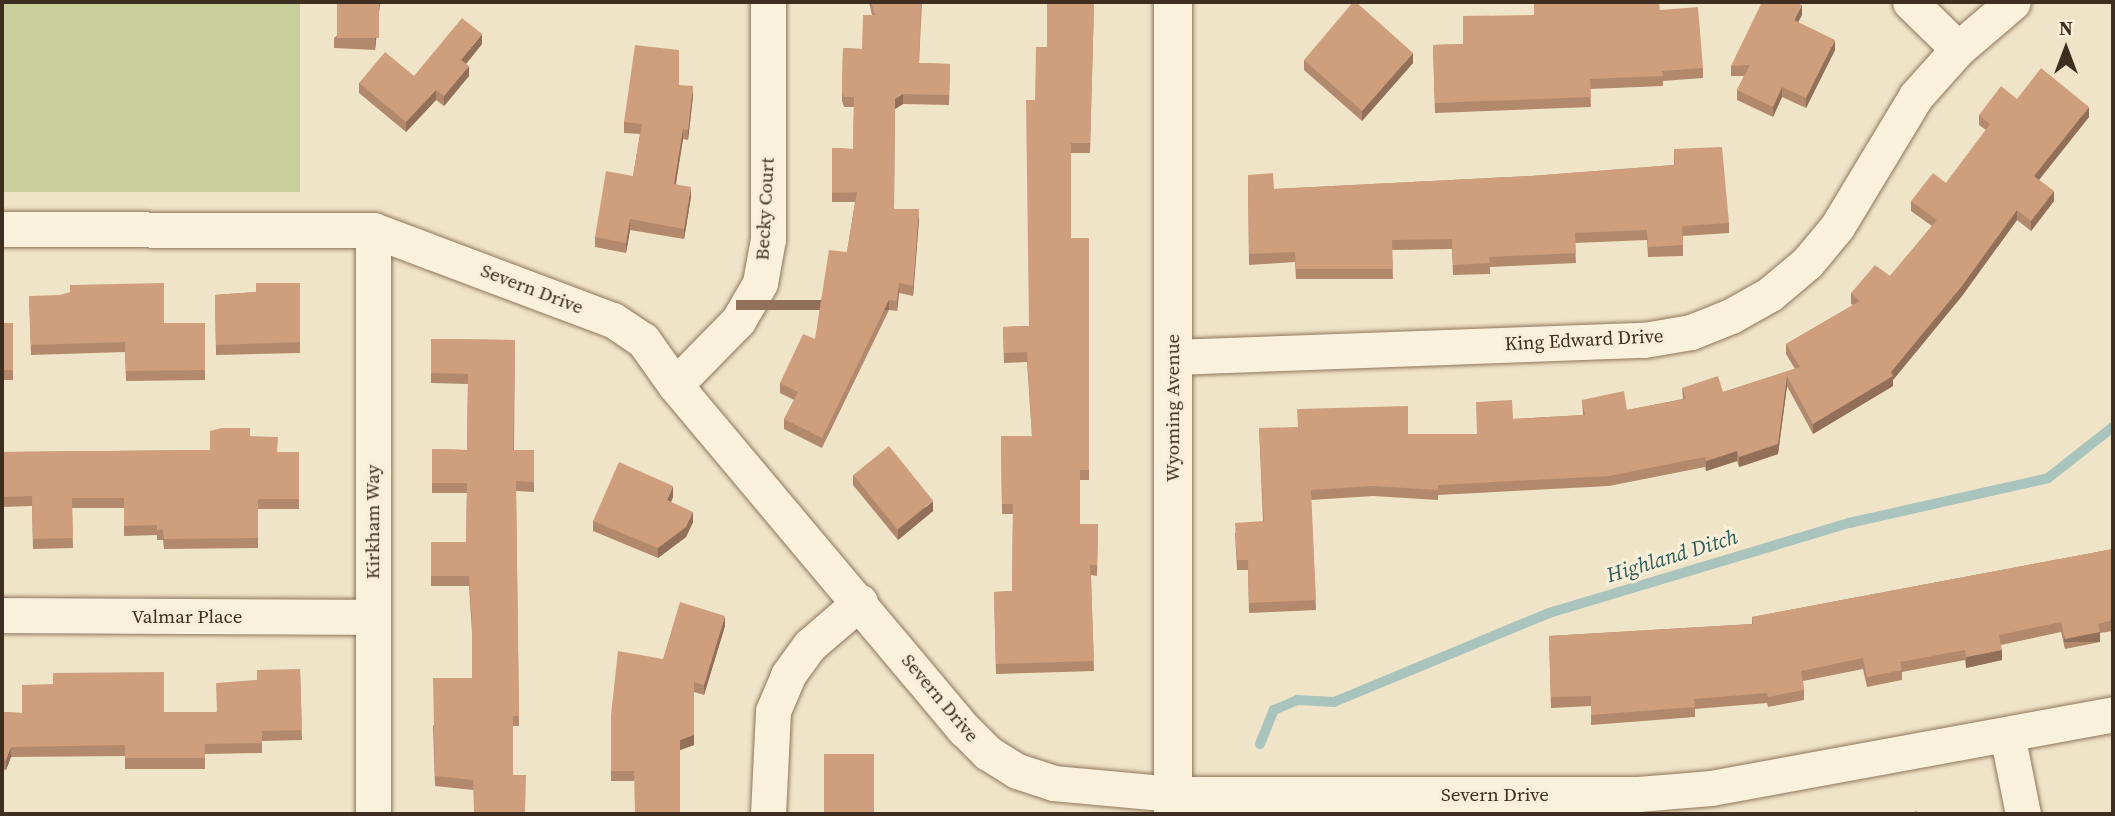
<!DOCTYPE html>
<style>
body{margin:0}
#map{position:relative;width:2115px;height:816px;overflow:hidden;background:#f0e4c8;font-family:"Source Serif 4",serif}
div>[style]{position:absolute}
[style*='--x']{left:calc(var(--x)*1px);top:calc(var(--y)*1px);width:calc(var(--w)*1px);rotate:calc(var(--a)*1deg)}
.green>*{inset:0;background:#c9cf9b;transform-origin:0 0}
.stream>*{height:10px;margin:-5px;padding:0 5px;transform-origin:5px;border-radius:5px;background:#a9c4bc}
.roads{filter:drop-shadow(0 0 2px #8d765c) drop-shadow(0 0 2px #8d765c)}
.street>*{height:35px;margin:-17.5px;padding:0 17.5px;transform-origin:17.5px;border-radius:17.5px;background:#faf1dc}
.secondary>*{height:38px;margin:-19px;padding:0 19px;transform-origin:19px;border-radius:19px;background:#faf1dc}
.wall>*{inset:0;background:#b2896c;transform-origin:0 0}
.shaded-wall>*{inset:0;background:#916f58;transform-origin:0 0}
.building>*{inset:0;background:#cf9f7d;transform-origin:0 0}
span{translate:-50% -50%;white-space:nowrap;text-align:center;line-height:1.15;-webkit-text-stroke:6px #f7eed8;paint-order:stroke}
.street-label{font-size:19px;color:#3d2e20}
.water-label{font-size:21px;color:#2f5d5a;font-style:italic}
.frame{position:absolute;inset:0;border:4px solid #3d2e20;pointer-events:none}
.north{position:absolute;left:2031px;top:14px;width:70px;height:70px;-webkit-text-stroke:5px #f7eed8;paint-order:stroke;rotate:0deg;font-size:19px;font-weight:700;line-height:28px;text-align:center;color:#3d2e20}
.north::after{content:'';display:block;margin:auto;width:24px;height:32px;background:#3d2e20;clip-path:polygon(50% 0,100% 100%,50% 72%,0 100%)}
</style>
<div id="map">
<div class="green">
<div style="left:2px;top:2px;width:298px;height:190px"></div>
</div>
<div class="stream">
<div style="--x:1260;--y:744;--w:37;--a:-68"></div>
<div style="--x:1274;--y:710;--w:25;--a:-23"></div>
<div style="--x:1297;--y:700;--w:37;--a:3"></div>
<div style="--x:1334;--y:702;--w:233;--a:-22.5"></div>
<div style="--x:1549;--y:613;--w:313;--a:-16.7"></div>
<div style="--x:1849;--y:523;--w:204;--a:-12.7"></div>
<div style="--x:2048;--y:478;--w:83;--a:-38.1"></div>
</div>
<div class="roads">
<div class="street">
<div style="--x:1910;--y:2;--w:67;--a:44.4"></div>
<div style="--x:2;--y:229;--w:371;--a:0.2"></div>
<div style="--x:373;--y:230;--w:256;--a:20.6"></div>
<div style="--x:613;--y:320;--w:36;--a:34"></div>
<div style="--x:643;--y:340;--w:55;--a:54.6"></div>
<div style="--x:675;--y:385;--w:451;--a:50"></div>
<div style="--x:965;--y:730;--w:33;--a:45"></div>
<div style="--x:988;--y:753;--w:34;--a:32"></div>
<div style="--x:1017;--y:771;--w:38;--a:18"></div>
<div style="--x:1053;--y:783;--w:121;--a:5.2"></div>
<div style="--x:1173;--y:794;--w:465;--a:0"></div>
<div style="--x:1638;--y:794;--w:73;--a:-4.7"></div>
<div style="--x:1711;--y:788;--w:409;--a:-10.4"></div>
<div style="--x:1173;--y:357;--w:471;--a:-2.1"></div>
<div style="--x:1644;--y:340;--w:48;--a:-9.7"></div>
<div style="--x:1691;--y:332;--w:43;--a:-21.8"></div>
<div style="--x:1731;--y:316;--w:45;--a:-29.4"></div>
<div style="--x:1770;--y:294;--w:48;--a:-40"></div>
<div style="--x:1807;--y:263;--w:47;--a:-50.2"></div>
<div style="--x:1837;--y:227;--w:153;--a:-58.9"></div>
<div style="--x:1916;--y:96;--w:63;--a:-48.2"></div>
<div style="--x:1958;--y:49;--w:72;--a:-40.5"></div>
<div style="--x:675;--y:385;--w:90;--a:-45.5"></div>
<div style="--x:738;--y:321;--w:44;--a:-59.9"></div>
<div style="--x:760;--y:283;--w:45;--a:-79.7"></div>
<div style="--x:768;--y:239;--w:237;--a:-90"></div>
<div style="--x:2;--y:615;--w:371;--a:0.3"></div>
<div style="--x:2007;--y:734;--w:82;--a:78.7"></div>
<div style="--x:373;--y:814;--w:584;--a:-90"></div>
<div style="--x:768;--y:814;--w:103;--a:-87.2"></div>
<div style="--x:773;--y:711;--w:39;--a:-67"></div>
<div style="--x:788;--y:675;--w:37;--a:-54"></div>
<div style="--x:810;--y:645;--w:66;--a:-40.7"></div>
</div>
<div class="secondary">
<div style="--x:1173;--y:2;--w:812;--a:90"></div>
</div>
</div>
<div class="wall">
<div style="clip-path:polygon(380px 2px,375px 50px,334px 48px,334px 38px)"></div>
<div style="clip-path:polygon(869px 2px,922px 2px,919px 63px,950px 64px,949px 105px,903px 104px,895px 109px,894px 209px,919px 219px,913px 296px,899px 293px,897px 311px,889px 310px,822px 448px,784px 429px,784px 419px,794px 400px,780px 393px,780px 383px,815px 339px,847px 252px,855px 202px,832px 202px,832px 148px,853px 149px,854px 107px,844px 107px,842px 101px,843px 48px,862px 49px,872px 15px)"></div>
<div style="clip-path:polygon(1043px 2px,1094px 2px,1090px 153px,1071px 153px,1071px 238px,1089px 238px,1089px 480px,1080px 480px,1080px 524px,1098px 524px,1097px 576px,1091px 575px,1094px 671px,996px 674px,994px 592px,1012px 591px,1013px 514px,1002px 514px,1001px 436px,1032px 436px,1027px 362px,1004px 363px,1003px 327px,1029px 326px,1035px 100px,1047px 47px,1047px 2px)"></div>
<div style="clip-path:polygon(1660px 10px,1703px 68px,1703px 78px,1663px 81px,1663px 86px,1590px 89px,1591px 107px,1435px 113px,1433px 45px,1463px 44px,1534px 15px)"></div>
<div style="clip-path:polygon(1802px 15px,1798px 22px,1835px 50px,1806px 108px,1782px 97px,1773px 117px,1737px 100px,1737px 90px,1744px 76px,1731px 76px,1731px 66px)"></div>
<div style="clip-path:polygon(482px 44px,466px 64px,469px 76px,444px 106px,436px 100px,406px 132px,359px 93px,359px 83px,414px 76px)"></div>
<div style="clip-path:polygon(1304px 60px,1413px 63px,1362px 121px,1304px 70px)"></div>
<div style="clip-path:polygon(679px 85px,693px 96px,688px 140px,683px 139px,676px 184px,691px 197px,684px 239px,630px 230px,626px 253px,595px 247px,595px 237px,633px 176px,640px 134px,624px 133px,624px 122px)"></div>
<div style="clip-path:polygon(2017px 99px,2089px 117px,2039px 180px,2054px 201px,2031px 231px,2017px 220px,1962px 296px,1893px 380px,1893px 386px,1813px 434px,1787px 386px,1778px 454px,1739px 467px,1737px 461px,1706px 471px,1705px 467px,1609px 486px,1438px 495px,1438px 500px,1373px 496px,1311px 500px,1316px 610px,1249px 613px,1248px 570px,1237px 570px,1235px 533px,1263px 521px,1259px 428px,1408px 434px,1477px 434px,1513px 419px,1583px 415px,1582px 400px,1627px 410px,1683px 399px,1682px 388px,1723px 392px,1795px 369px,1786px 354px,1786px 344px,1853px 305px,1851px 304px,1851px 293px,1890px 276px,1932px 226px,1911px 211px,1911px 201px,1946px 183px,1986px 130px,1979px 125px,1979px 115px)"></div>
<div style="clip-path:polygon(1674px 149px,1729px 223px,1729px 233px,1683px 236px,1683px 256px,1648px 257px,1647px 240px,1575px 243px,1576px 263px,1490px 267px,1490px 274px,1453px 275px,1452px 249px,1392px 250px,1393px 279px,1296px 279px,1295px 262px,1249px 265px,1248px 175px,1274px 189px,1531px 176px,1674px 165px)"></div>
<div style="clip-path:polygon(300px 283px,300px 353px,216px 355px,215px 295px,256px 292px)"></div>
<div style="clip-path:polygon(29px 296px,164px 323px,205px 323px,205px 380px,126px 381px,125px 352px,31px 355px)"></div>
<div style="left:2px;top:323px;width:11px;height:57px"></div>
<div style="clip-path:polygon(431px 339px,515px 340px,514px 450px,534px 450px,534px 492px,516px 491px,519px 726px,513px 726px,473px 790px,435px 786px,433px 726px,472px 678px,472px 633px,469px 586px,431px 586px,431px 542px,466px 542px,467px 493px,432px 493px,432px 449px,467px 450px,468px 384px,431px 383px)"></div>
<div style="clip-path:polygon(250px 436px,277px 452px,299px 452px,299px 509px,258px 509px,258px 548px,164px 549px,163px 540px,157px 540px,157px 535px,124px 536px,124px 508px,72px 508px,73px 548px,33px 549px,32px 506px,2px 507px,2px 452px,210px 450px)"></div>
<div style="clip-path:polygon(853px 475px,933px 511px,898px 540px,853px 485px)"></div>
<div style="clip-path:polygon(673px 497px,671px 502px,693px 522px,686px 537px,658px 558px,593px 531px,593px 521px)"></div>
<div style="clip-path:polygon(2113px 549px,2113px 631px,2100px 633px,2100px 642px,2065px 649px,2061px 632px,2001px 645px,2002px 660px,1966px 668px,1965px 660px,1902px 672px,1902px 680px,1867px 687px,1863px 669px,1803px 681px,1804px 690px,1804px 700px,1768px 707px,1767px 703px,1695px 709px,1695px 717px,1591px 725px,1591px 706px,1551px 708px,1549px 636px,1752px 624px,1752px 617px)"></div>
<div style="clip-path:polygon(725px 626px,704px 695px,694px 692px,694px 745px,680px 750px,634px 781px,611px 781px,611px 715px,663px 659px)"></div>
<div style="clip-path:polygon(300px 669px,302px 740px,262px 741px,262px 753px,205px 754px,205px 769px,125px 769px,125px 756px,11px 757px,6px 770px,2px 769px,2px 712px,22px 713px,216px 712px,257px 680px)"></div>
</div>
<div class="shaded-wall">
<div style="clip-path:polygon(379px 2px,380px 2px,375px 50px,375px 40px)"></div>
<div style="clip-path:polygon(1802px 5px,1802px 15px,1794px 30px,1794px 20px)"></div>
<div style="clip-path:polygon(482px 34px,482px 44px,461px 70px,461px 60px)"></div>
<div style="clip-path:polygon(1835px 40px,1835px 50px,1806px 108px,1806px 98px)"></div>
<div style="clip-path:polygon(1413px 53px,1413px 63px,1362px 121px,1362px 111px)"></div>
<div style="clip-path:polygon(469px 66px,469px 76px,444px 106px,444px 96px)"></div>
<div style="clip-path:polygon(693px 86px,693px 96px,688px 140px,688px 130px)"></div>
<div style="clip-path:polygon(1782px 87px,1782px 97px,1773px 117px,1773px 107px)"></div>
<div style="clip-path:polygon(436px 90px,436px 100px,406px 132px,406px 122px)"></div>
<div style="clip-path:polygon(903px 94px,903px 104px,895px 109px,895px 99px)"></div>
<div style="clip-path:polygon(2089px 107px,2089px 117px,2034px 186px,2034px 176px)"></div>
<div style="clip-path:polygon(683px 129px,683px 139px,674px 194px,674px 184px)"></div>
<div style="clip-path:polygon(691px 187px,691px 197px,684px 239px,684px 229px)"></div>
<div style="clip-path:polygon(2054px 191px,2054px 201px,2031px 231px,2031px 221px)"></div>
<div style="clip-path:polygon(919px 209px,919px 219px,913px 296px,913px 286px)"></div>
<div style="clip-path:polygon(2017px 210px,2017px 220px,1962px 296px,1893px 380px,1893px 386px,1813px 434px,1813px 424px,1891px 372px)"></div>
<div style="clip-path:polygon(630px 219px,630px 230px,626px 253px,626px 243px)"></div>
<div style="clip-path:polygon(899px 283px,899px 293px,897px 311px,897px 301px)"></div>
<div style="left:889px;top:300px;width:10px;height:153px;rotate:90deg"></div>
<div style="clip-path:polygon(1787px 376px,1787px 386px,1778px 454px,1739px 467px,1739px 457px)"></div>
<div style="clip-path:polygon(1737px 451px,1737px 461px,1706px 471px,1706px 461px)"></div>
<div style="clip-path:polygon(673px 486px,673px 497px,667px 511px,667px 500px)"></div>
<div style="clip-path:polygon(933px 501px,933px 511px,898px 540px,898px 530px)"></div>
<div style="clip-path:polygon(693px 512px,693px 522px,686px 537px,658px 558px,658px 548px)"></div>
<div style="clip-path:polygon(725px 616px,725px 626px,704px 695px,704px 685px)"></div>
<div style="left:2100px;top:632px;width:10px;height:36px;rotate:90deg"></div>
<div style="clip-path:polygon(2002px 650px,2002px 660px,1966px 668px,1966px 657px)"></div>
<div style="clip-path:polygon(694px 735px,694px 745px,680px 750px,680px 740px)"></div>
<div style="clip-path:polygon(11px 747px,11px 757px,6px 770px,6px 760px)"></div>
</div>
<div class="building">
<div style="left:337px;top:2px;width:42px;height:36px"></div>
<div style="clip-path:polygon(871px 2px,921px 2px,919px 63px,950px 64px,949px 95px,903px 94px,895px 99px,894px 209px,919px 209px,913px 286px,899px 283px,897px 301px,889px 300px,822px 438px,784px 419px,798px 392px,780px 383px,803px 334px,815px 339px,829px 250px,847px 252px,857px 192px,832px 193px,832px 148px,853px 149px,854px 97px,844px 97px,842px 91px,843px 48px,862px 49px,863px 15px,875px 15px)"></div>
<div style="clip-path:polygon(1047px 2px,1094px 2px,1094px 8px,1090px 143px,1071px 143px,1071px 238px,1089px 238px,1089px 470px,1080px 470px,1080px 524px,1098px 524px,1097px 565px,1090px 565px,1094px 661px,996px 664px,994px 592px,1012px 591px,1013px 504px,1002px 504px,1001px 436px,1032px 436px,1027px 352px,1004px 353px,1003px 327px,1029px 326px,1026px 100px,1035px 100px,1036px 47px,1047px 47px)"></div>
<div style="clip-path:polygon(1353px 2px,1356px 2px,1413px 53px,1362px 111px,1304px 60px)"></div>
<div style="clip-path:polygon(1534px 2px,1659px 2px,1660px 10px,1698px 7px,1703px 68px,1662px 71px,1663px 76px,1590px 79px,1591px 97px,1435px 103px,1433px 45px,1463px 44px,1463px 16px,1534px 15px)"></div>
<div style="clip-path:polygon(1762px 2px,1795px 2px,1802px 5px,1794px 20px,1835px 40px,1806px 98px,1782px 87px,1773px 107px,1737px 90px,1750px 65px,1731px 66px)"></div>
<div style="clip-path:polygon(462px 18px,482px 34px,461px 60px,469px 66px,444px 96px,436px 90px,406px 122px,359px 83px,385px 52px,414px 76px)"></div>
<div style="clip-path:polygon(635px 45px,679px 50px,679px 85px,693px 86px,688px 130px,683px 129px,674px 184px,691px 187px,684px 229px,630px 219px,626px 243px,595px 237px,606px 171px,633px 176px,642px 124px,624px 122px)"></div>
<div style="clip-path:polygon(2041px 68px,2089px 107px,2034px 176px,2054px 191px,2031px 221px,2017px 210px,1962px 286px,1891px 372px,1893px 376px,1813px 424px,1787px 376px,1778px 444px,1739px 457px,1737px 451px,1706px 461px,1705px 457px,1609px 476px,1438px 485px,1438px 490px,1373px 486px,1311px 490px,1316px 600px,1249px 603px,1248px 560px,1237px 560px,1235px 523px,1264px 521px,1259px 428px,1298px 427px,1297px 409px,1408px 406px,1408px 434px,1477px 434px,1476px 402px,1512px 400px,1513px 419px,1585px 415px,1582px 400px,1624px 391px,1627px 410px,1686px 399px,1682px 388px,1718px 376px,1723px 392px,1800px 367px,1786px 344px,1860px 301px,1851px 293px,1875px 265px,1890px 276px,1937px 220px,1911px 201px,1933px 173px,1946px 183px,1990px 124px,1979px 115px,2001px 86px,2017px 99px)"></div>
<div style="clip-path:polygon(1722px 147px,1729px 223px,1682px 226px,1683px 245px,1648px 247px,1647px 230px,1575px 233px,1576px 253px,1489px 257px,1490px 263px,1453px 265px,1452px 239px,1392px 240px,1393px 269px,1296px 269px,1295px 252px,1249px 254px,1248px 175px,1273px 173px,1274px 189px,1531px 176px,1675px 165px,1674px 149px)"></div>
<div style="clip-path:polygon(164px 283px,164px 323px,205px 323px,205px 370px,126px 371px,125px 342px,31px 345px,29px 296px,60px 295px,70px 292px,70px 285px)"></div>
<div style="clip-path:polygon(256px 283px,300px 283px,300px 342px,216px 345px,215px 295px,256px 292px)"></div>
<div style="left:2px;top:323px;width:11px;height:47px"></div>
<div style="clip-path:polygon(431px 339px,515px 340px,513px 450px,534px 450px,534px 482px,516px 481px,519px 716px,513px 716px,513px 775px,526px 775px,525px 814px,474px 814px,473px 780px,435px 776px,433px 678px,472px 678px,472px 622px,469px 576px,431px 576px,431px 542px,466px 542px,467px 483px,432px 483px,432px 449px,467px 450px,468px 374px,431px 373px)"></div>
<div style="clip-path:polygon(222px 428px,250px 428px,250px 436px,278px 437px,277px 452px,299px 452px,299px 499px,258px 499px,258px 538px,164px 539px,163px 530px,157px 530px,157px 525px,124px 526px,124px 498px,72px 498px,73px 538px,33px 539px,32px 496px,2px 497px,2px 452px,210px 450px,210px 431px)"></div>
<div style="left:889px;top:446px;width:70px;height:46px;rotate:51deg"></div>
<div style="clip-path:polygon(619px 462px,673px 486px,667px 500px,693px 512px,686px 527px,658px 548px,593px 521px)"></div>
<div style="clip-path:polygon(2113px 549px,2113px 620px,2098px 624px,2100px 632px,2065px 639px,2061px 622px,1999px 635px,2002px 650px,1966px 657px,1965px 650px,1900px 662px,1902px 670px,1867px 677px,1863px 658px,1801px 671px,1804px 690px,1768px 697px,1767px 693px,1694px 699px,1695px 707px,1591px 715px,1591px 696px,1551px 697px,1549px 636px,1753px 624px,1752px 617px)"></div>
<div style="clip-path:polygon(680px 602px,725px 616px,704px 685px,694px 682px,694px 735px,680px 740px,680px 814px,635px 814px,634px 771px,611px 771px,611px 715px,618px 651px,663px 659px)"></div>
<div style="clip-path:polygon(300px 669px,302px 730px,262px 731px,262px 743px,205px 744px,205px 758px,125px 758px,125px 745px,11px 747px,6px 760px,2px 759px,2px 712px,22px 713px,22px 685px,53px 684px,53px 673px,164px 672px,164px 712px,217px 712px,216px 683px,257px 680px,257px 670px)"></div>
<div style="left:824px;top:754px;width:50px;height:60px"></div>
<div style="clip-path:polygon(1917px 811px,1918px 814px,1908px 814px)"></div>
<div style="clip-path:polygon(252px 812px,252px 814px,219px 814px,219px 813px)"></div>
</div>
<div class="street-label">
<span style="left:765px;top:209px;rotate:-87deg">Becky Court</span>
<span style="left:532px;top:289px;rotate:21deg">Severn Drive</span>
<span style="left:1584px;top:340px;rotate:-3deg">King Edward Drive</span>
<span style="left:1173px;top:408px;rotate:-90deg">Wyoming Avenue</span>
<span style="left:373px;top:522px;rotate:-90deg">Kirkham Way</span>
<span style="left:187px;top:617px">Valmar Place</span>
<span style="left:940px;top:698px;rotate:50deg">Severn Drive</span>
<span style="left:1495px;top:795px">Severn Drive</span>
</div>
<div class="water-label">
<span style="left:1672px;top:556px;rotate:-17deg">Highland Ditch</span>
</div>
<div class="frame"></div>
<div class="north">N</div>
</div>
